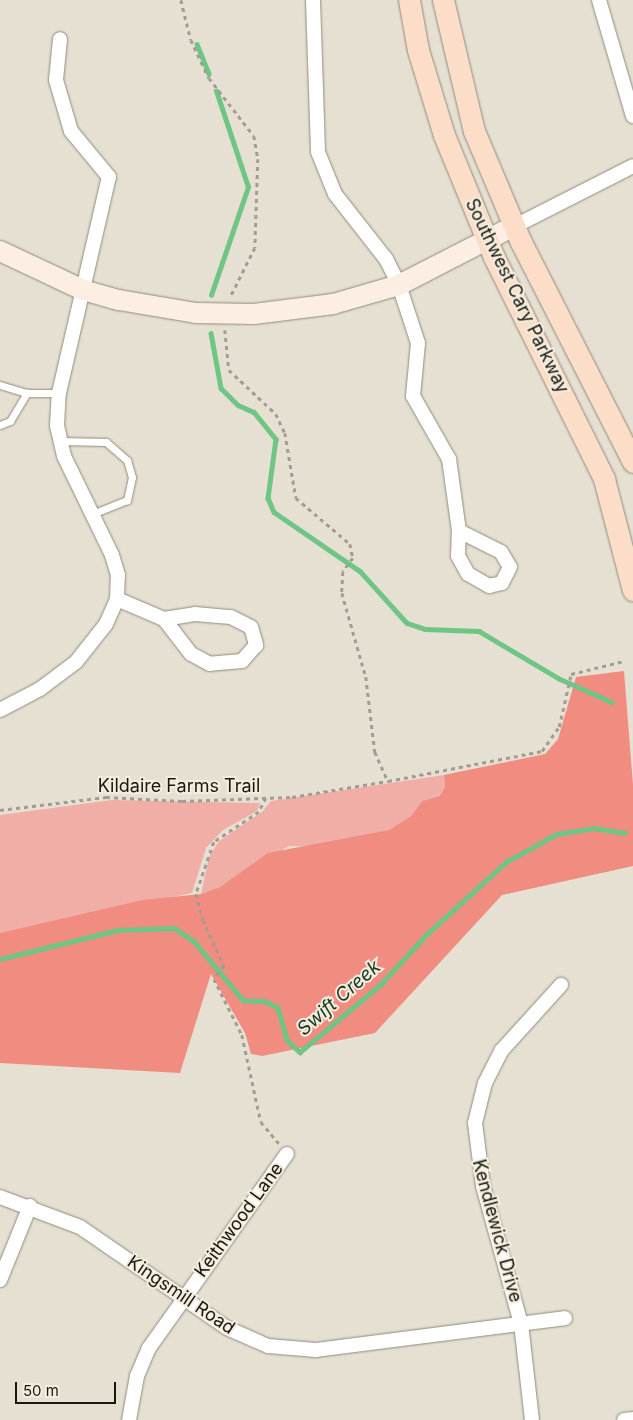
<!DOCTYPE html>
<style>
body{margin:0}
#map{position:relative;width:633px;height:1420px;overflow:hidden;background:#e5e0d1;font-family:Inter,sans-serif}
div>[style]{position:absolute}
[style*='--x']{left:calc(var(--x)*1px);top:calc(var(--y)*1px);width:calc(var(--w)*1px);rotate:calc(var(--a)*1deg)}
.green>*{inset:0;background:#f0aea6}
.forest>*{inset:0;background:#f18c80}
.stream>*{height:4.5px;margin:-2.25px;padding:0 2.25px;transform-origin:2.25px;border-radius:2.25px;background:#6fc584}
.path>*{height:2.5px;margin-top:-1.25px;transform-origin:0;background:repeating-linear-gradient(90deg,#a29d92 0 4px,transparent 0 8px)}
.roads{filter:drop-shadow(0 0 1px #918b7e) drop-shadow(0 0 1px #918b7e)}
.lane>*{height:7px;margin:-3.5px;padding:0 3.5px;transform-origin:3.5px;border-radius:3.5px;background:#fff}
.street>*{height:14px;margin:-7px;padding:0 7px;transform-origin:7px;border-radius:7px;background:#fff}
.secondary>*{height:20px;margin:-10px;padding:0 10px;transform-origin:10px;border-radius:10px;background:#fdeee3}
.primary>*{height:21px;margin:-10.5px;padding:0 10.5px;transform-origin:10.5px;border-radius:10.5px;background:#fbddc8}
span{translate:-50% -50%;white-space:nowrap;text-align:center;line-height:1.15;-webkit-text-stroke:4px #f3edde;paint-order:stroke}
.street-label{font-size:18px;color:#1a1712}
.water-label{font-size:19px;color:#173b21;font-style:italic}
.scale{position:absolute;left:15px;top:1382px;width:101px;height:22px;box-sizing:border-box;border:2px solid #1a1712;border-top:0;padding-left:6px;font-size:15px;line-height:18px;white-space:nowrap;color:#1a1712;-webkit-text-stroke:4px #f3edde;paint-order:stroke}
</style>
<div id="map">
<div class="green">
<div style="clip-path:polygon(444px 775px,445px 787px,438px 796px,422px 801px,411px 816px,389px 830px,318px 847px,289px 846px,220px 887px,201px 894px,209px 857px,219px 841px,262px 812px,271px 801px)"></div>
<div style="clip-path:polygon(112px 800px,260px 803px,257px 811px,223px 830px,206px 848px,192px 893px,0 933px,0 815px)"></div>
</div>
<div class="forest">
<div style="clip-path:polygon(624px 671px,633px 785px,633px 866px,502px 895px,375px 1033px,262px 1056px,251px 1054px,245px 1033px,211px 974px,180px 1073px,0 1063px,0 933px,143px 900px,201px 894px,220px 887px,268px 853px,389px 830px,411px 816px,422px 801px,439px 796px,445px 787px,444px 775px,545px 754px,558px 739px,576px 677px)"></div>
</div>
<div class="stream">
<div style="--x:197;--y:44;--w:32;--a:68"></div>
<div style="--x:211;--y:295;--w:114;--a:-71.1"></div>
<div style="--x:248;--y:187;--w:101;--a:-108.4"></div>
<div style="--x:211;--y:333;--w:56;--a:79.7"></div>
<div style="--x:221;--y:388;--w:24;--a:45"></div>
<div style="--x:238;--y:405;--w:17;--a:24"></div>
<div style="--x:254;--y:412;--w:35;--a:51"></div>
<div style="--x:276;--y:439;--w:60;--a:97.7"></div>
<div style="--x:268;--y:498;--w:15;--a:67"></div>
<div style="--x:274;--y:512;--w:104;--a:34.5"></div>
<div style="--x:360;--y:571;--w:70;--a:47.9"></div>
<div style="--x:407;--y:623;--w:19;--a:18"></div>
<div style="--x:425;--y:629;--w:54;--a:2.1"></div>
<div style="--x:479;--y:631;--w:92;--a:30.7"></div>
<div style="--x:558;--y:678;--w:59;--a:24"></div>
<div style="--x:0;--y:959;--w:122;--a:-13.8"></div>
<div style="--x:118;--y:930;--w:56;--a:-2"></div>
<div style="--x:174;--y:928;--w:24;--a:33"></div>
<div style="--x:194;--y:941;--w:77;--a:50.3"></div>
<div style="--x:243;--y:1000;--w:22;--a:3"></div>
<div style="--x:265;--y:1001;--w:15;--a:28"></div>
<div style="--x:278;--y:1008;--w:33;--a:74"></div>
<div style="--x:287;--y:1040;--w:18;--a:43"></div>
<div style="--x:300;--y:1052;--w:106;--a:-40"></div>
<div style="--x:381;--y:984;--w:68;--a:-47.4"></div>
<div style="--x:427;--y:934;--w:107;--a:-42.3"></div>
<div style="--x:506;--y:862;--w:58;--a:-28.8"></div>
<div style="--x:557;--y:834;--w:37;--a:-9"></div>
<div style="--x:594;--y:828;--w:31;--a:9"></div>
</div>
<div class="path">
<div style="--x:181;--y:0;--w:41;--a:76"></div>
<div style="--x:191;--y:40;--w:42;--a:64.7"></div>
<div style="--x:209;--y:78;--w:73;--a:52.2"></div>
<div style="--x:254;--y:136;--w:23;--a:80"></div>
<div style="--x:258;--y:159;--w:89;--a:91.9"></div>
<div style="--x:255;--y:248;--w:56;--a:116.6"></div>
<div style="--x:225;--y:330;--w:40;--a:84.3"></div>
<div style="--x:229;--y:370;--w:64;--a:43.1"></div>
<div style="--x:276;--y:414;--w:21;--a:65"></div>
<div style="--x:285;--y:433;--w:66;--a:80.4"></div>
<div style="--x:296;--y:498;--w:71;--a:40.4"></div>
<div style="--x:350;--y:544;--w:14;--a:78"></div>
<div style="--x:353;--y:558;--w:17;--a:126"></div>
<div style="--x:343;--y:572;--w:21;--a:93"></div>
<div style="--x:342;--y:593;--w:87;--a:74.1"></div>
<div style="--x:366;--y:677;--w:76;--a:83.2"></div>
<div style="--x:375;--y:752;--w:32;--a:66"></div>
<div style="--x:388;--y:781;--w:157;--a:-11"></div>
<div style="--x:542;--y:751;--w:29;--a:-55"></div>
<div style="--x:559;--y:727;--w:54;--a:-77.2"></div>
<div style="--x:571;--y:674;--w:55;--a:-13.8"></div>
<div style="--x:266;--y:798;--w:16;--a:117"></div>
<div style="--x:259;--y:812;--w:54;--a:146.3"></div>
<div style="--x:214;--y:842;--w:55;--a:109.1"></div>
<div style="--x:196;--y:894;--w:27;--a:75"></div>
<div style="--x:203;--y:920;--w:51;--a:65.5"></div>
<div style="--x:224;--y:966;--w:16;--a:128"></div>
<div style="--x:214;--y:979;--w:63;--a:63.4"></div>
<div style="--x:242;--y:1035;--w:89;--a:77.7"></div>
<div style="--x:261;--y:1122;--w:30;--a:50"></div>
<div style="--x:0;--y:810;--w:107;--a:-7"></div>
<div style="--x:106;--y:797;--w:76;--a:3"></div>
<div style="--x:182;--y:801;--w:110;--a:-2.1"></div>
<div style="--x:292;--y:797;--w:97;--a:-9.5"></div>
</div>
<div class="roads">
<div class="lane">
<div style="--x:0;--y:385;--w:28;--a:17"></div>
<div style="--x:27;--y:393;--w:32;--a:0"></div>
<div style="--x:0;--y:425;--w:11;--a:-22"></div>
<div style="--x:10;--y:421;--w:33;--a:-59"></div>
<div style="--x:61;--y:441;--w:45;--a:1.3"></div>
<div style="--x:106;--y:442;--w:28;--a:41"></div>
<div style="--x:127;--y:460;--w:18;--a:74"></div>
<div style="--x:132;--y:477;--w:24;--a:102"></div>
<div style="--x:127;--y:500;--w:35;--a:158"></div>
</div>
<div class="street">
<div style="--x:313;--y:0;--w:152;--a:88.1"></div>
<div style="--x:318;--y:152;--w:45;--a:68"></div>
<div style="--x:335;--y:194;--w:83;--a:51.9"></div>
<div style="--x:386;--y:259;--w:29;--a:63"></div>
<div style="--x:399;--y:285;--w:61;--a:71.9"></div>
<div style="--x:418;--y:343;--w:53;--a:95.4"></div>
<div style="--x:413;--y:396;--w:73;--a:60.3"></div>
<div style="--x:449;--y:459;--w:73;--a:82.1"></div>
<div style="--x:459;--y:531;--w:47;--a:26.6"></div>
<div style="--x:501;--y:552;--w:17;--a:59"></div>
<div style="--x:510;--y:567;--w:18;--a:117"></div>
<div style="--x:502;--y:583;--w:13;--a:167"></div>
<div style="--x:489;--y:586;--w:24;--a:-150"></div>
<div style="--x:468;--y:574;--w:21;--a:-119"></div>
<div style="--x:458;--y:556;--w:25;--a:-88"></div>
<div style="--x:599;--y:0;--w:121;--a:73.7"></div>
<div style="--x:507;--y:230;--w:141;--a:-26.9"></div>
<div style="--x:117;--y:599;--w:51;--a:23.1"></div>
<div style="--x:164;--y:619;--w:31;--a:-9"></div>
<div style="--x:195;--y:614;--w:36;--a:5"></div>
<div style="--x:231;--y:617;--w:22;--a:27"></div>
<div style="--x:251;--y:627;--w:19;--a:74"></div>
<div style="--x:256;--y:645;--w:21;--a:131"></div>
<div style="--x:242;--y:661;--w:32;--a:175"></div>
<div style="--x:210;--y:664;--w:21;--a:-152"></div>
<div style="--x:191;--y:654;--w:44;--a:-127.6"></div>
<div style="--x:0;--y:710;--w:45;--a:-27.7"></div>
<div style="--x:40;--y:689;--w:45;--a:-36.9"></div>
<div style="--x:76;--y:662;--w:48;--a:-51.7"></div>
<div style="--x:106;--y:624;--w:27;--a:-66"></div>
<div style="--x:117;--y:599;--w:24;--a:-88"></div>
<div style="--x:118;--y:575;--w:21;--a:-107"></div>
<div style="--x:112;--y:555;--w:110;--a:-115.9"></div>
<div style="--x:64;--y:456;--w:31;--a:-103"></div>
<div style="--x:57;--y:426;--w:33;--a:-87"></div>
<div style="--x:59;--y:393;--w:222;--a:-77"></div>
<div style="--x:109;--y:177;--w:60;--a:-129.6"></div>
<div style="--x:71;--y:131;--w:53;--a:-106.4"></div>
<div style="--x:56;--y:80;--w:41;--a:-84.4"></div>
<div style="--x:0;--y:1197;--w:85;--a:20.6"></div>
<div style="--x:80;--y:1227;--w:178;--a:34.5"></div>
<div style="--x:227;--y:1328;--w:45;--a:23.7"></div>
<div style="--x:268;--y:1346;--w:48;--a:4.8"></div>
<div style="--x:316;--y:1350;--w:251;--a:-7.3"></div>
<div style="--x:0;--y:1280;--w:80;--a:-67.9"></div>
<div style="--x:129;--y:1420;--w:45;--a:-79.7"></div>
<div style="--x:137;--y:1376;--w:30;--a:-67"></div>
<div style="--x:149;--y:1348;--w:238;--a:-54.6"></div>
<div style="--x:532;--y:1420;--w:97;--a:-96.5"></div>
<div style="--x:521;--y:1324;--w:143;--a:-105.4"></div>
<div style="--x:483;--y:1186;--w:64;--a:-97.2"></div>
<div style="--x:475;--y:1123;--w:41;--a:-76"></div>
<div style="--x:485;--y:1083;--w:37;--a:-63"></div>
<div style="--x:502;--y:1050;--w:88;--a:-47.8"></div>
<div style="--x:624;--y:1420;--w:9;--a:-6"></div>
</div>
<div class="secondary">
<div style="--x:0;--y:251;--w:92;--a:25.2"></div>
<div style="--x:83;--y:290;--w:37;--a:16"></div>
<div style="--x:119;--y:300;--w:78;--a:9.6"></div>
<div style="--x:196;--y:313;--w:58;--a:1"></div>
<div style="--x:254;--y:314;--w:80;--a:-7.2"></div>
<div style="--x:333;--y:304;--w:69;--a:-16.1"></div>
<div style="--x:399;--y:285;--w:118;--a:-27.2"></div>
</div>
<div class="primary">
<div style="--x:409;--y:0;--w:51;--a:79.8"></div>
<div style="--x:418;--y:50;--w:89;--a:73"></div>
<div style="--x:444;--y:135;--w:132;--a:67.7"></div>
<div style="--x:494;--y:257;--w:248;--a:63.6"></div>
<div style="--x:604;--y:479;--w:115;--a:75.4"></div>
<div style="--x:443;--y:0;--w:135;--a:76.7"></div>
<div style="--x:474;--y:131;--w:121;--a:67.1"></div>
<div style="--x:521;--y:242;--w:247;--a:63"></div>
</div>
</div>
<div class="street-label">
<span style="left:517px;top:296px;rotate:64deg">Southwest Cary Parkway</span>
<span style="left:179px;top:786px">Kildaire Farms Trail</span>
<span style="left:239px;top:1220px;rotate:-54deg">Keithwood Lane</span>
<span style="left:497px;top:1231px;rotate:75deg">Kendlewick Drive</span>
<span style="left:181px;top:1295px;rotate:34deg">Kingsmill Road</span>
</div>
<div class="water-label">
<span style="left:339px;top:998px;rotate:-41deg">Swift Creek</span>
</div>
<div class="scale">50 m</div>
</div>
